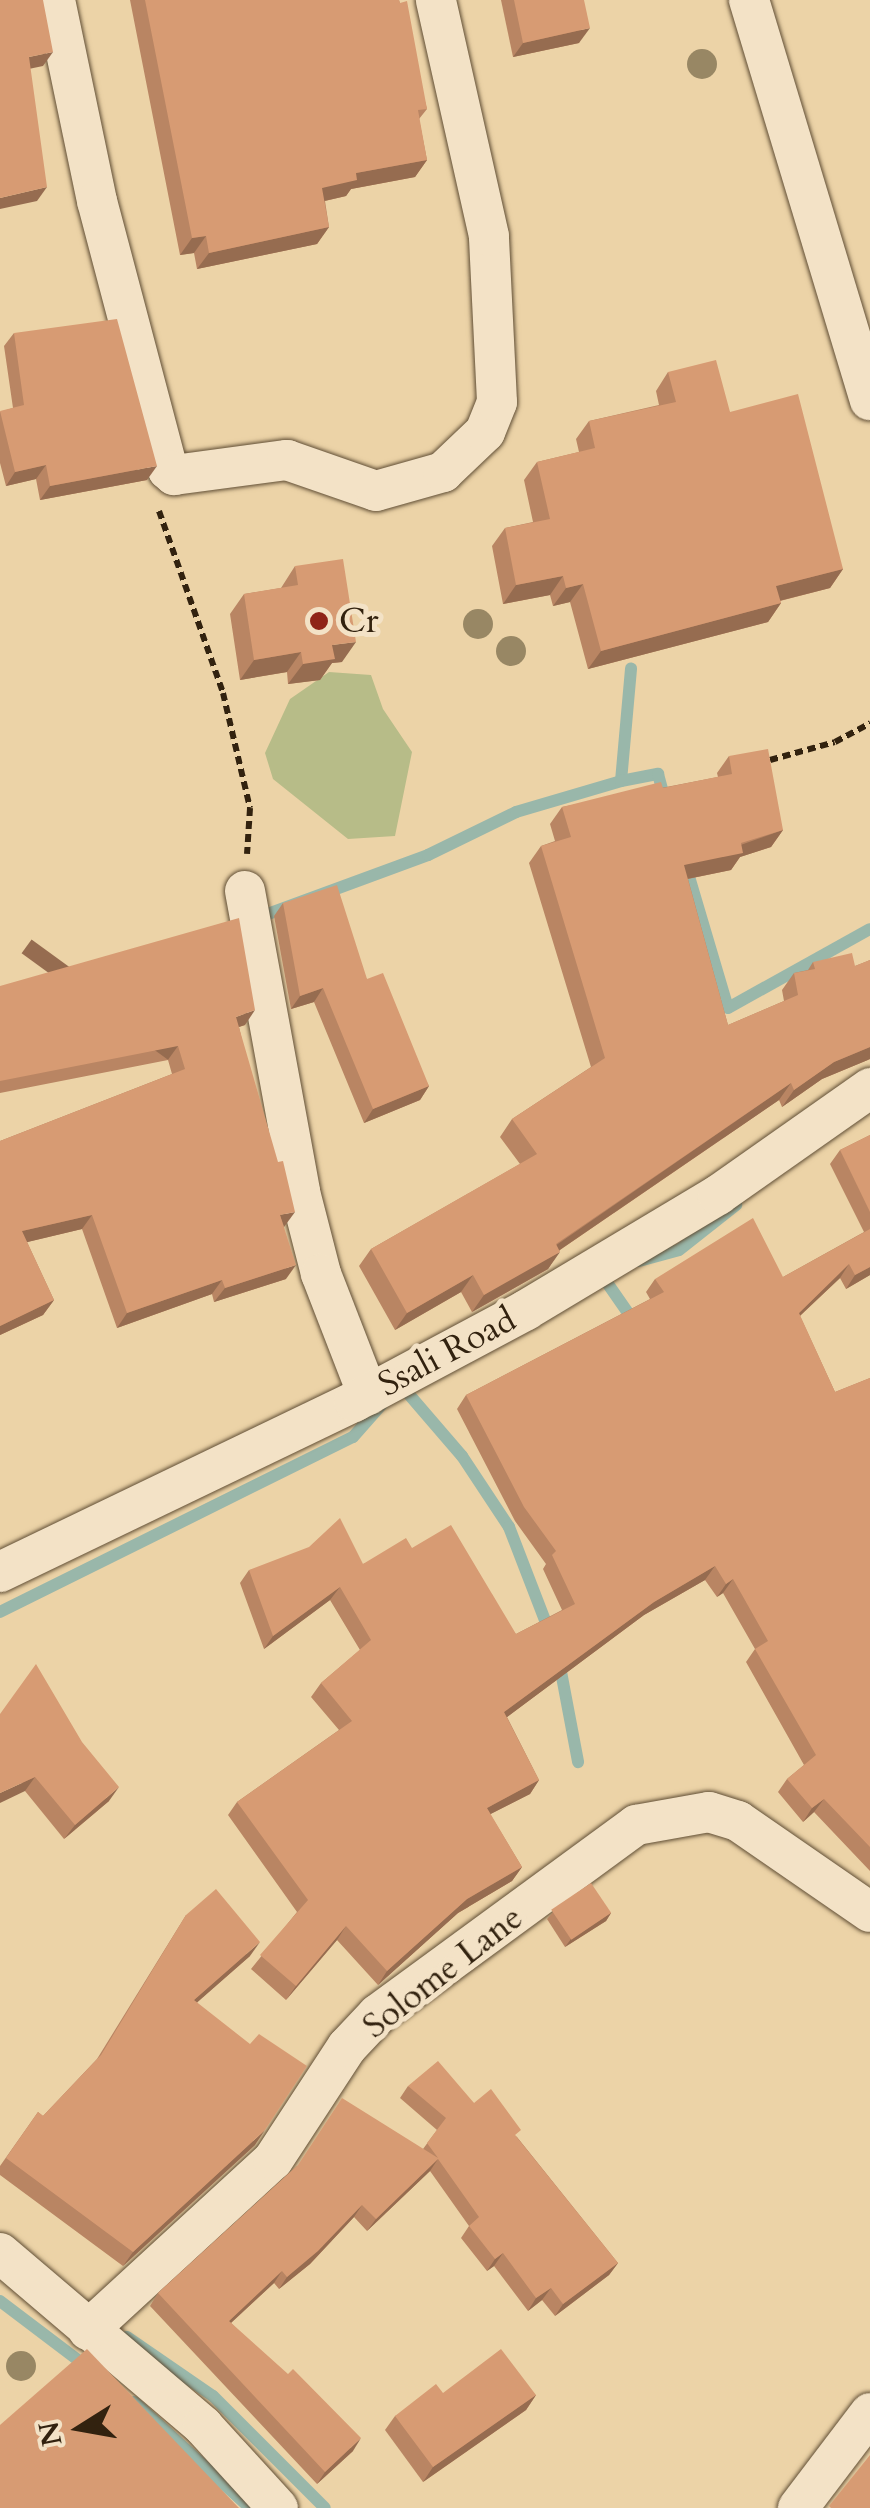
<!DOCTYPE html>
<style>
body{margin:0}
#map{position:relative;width:870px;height:2508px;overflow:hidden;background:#ecd3a7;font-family:Cardo,serif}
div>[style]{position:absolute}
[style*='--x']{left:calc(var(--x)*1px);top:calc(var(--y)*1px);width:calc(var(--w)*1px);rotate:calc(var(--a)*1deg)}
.green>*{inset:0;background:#b7bc88}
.stream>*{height:12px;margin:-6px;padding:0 6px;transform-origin:6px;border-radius:6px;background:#99b7aa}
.path>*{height:6px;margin-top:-3px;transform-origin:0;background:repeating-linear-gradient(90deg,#32220f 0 8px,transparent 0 13px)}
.roads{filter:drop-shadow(0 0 2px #604e35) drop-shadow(0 0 2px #604e35)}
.street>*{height:40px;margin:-20px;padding:0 20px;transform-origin:20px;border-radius:20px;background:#f3e2c6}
.trees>*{width:30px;height:30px;margin:-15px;border-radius:50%;background:#988764}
.wall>*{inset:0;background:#b98563}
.shaded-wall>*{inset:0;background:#966c50;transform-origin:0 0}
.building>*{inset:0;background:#d79b73;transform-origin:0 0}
.dots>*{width:28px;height:28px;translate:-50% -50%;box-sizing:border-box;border:5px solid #f3e2c6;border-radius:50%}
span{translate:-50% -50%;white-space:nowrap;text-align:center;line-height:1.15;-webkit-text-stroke:10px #f3e2c6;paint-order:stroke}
.poi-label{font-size:35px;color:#32220f}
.left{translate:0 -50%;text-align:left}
.street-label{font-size:35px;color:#32220f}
.north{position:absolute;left:30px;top:2378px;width:100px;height:100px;-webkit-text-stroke:8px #f3e2c6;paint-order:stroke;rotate:259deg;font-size:28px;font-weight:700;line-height:40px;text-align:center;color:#32220f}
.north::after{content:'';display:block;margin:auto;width:35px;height:45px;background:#32220f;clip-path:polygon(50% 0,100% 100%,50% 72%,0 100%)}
</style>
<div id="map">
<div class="green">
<div style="clip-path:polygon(329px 672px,371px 675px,383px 709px,412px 752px,395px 836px,348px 839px,273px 779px,265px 753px,290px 699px)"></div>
</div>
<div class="stream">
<div style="--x:621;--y:781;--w:113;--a:-84.9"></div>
<div style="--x:685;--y:863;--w:151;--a:73.5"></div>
<div style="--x:728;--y:1008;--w:162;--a:-29.1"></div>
<div style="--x:257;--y:918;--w:182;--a:-20.2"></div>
<div style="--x:428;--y:855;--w:98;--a:-26"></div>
<div style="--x:516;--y:812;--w:109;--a:-16.4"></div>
<div style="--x:621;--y:781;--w:38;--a:-11"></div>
<div style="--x:658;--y:774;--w:23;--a:75"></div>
<div style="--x:639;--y:1261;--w:41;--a:-15.4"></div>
<div style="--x:679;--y:1250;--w:73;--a:-38.3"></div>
<div style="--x:601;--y:1274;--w:60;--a:55.2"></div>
<div style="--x:400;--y:1384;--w:95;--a:49.3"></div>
<div style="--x:462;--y:1456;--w:85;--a:56.5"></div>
<div style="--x:509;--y:1527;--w:114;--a:68.9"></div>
<div style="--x:0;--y:1612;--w:394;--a:-26.4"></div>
<div style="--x:353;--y:1437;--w:45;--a:-48.6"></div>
<div style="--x:559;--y:1661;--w:103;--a:79.3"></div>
<div style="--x:0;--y:2301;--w:113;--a:37.1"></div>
<div style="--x:127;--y:2337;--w:104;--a:34.5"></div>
<div style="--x:213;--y:2396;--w:158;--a:45"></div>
<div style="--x:134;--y:2402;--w:157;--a:42.4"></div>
</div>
<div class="path">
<div style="--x:159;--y:511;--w:193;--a:70.6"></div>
<div style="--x:223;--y:693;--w:118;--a:76.8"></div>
<div style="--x:250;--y:808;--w:46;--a:93.7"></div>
<div style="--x:770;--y:760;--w:67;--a:-15.5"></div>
<div style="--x:835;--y:742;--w:40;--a:-28"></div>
</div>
<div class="roads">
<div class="street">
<div style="--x:55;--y:0;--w:205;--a:78.2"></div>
<div style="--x:97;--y:201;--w:278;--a:75.2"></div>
<div style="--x:168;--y:470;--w:8;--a:40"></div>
<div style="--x:174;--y:475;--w:114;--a:-7.6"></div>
<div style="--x:287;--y:460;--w:94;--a:19.2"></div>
<div style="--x:376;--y:491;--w:70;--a:-15.8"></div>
<div style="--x:443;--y:472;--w:58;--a:-43.6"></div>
<div style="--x:485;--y:432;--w:32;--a:-68"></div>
<div style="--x:497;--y:402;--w:166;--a:-92.8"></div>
<div style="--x:489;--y:236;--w:242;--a:-102.7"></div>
<div style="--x:749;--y:0;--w:418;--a:73.2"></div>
<div style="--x:245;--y:891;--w:306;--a:79.6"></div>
<div style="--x:300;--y:1192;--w:85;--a:75.6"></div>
<div style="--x:321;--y:1274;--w:130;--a:68.8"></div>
<div style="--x:0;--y:1572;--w:393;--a:-25.7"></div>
<div style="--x:354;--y:1402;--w:195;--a:-28.1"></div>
<div style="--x:526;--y:1310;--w:224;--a:-30.9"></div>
<div style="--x:718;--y:1195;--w:186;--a:-35.1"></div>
<div style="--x:0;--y:2253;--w:267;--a:40.4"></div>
<div style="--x:203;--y:2426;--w:111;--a:47.6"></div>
<div style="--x:88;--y:2330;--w:251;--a:-42.6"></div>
<div style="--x:273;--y:2160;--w:135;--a:-56.8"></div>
<div style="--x:347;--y:2047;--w:45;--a:-46.8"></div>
<div style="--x:378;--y:2014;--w:320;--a:-36.2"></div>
<div style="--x:636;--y:1825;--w:74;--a:-10.1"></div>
<div style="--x:709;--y:1812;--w:30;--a:17"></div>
<div style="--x:738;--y:1821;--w:160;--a:34.6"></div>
<div style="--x:798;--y:2508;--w:119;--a:-52.8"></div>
</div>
</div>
<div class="trees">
<div style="left:702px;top:64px"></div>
<div style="left:478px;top:624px"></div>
<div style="left:511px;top:651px"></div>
<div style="left:21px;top:2366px"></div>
</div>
<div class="wall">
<div style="clip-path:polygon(130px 0,399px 0,427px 109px,419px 119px,427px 160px,415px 177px,351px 189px,346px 196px,325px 201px,329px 227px,317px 244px,197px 269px,194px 253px,180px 255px)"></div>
<div style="clip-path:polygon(501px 0,584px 0,579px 43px,513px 57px)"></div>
<div style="clip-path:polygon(14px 333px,147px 480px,40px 500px,36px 479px,6px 486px,0 463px,0 412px,13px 408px,4px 346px)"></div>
<div style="clip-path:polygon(668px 372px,730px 412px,843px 569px,830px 588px,780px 601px,781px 603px,768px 622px,588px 669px,570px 602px,553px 606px,550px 595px,503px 604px,492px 546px,505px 528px,533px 522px,524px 480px,537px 462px,579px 452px,576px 439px,589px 421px,659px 405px,656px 391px)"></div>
<div style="clip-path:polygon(295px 566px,342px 662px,332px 663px,320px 680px,288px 684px,287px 672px,240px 680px,230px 614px,244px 594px,281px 588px)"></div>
<div style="clip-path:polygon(729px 756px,783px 830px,771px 847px,740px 857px,731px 870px,688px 879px,728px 1025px,784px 1001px,782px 990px,794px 973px,808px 970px,813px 962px,855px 966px,870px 960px,870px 1059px,822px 1079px,782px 1107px,779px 1100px,560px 1250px,548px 1269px,472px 1312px,461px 1292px,395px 1330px,359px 1266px,371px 1249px,520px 1164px,500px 1137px,512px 1119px,591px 1067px,529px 863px,541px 846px,555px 841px,550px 824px,562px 807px,718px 777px,717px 773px)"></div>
<div style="clip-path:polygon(283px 903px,367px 979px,429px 1086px,420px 1100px,364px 1123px,314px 1002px,291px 1009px,274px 916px)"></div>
<div style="clip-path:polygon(0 986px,245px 1025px,239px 1027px,284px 1227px,286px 1279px,214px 1302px,212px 1294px,117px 1328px,82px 1229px,27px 1242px,54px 1300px,43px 1315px,0 1335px,0 1141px,172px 1074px,168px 1060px,0 1093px)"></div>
<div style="clip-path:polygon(870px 1135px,870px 1275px,846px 1289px,840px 1278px,800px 1316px,835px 1392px,870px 1378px,870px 1871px,814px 1812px,803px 1822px,778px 1792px,787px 1779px,804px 1765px,746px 1662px,755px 1649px,723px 1593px,717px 1597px,705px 1580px,644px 1615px,507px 1717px,539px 1780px,530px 1794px,490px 1814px,522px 1867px,512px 1881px,458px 1913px,378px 1985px,337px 1940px,286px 2000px,251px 1969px,297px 1912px,228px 1815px,237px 1802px,339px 1730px,311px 1697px,321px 1683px,360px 1650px,330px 1600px,264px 1649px,240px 1583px,249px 1570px,363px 1564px,412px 1548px,516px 1634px,562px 1610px,543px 1569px,546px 1564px,515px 1521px,457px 1409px,466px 1395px,650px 1299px,646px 1292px,655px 1279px,783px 1277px,864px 1232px,830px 1164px,840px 1150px)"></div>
<div style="clip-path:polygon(0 1714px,109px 1801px,64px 1839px,25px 1791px)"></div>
<div style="clip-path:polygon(553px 1912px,611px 1913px,606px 1921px,565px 1947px,547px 1919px)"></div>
<div style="clip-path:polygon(186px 1915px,250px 1956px,197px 2002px,255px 2145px,123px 2266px,0 2175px,0 2166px,38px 2112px,43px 2116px,97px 2059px)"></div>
<div style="clip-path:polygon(408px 2086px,474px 2103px,517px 2137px,618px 2263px,609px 2275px,555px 2316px,542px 2300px,528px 2311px,494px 2266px,487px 2271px,461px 2238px,469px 2226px,430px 2171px,367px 2231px,354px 2217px,310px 2264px,279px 2289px,274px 2283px,231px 2323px,353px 2451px,317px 2484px,150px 2306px,158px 2293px,297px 2166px,423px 2149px,437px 2130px,400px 2098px)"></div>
<div style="clip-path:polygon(443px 2393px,536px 2395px,526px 2410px,423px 2482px,385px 2430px,395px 2416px)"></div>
</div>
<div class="shaded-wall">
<div style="clip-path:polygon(590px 28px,579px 43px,513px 57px,523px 43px)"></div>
<div style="clip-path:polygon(53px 52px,43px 66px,19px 71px,29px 57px)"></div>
<div style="clip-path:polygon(427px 160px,415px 177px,351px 189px,346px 196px,311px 204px,322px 188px,356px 173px)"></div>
<div style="clip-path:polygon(47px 187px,37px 201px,0 209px,0 198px)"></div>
<div style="clip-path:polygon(329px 227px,317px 244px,197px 269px,209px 253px)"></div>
<div style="clip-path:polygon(206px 236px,194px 253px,180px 255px,192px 238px)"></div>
<div style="clip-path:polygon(46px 465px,36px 479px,6px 486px,15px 472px)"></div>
<div style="clip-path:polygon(157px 466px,147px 480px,40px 500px,50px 486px)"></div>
<div style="clip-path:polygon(843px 569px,830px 588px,763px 605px,776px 586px)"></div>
<div style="clip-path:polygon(563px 576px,550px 595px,503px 604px,516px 585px)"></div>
<div style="clip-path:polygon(583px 584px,570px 602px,553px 606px,566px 588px)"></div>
<div style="clip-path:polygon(781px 603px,768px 622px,588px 669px,601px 651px)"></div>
<div style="clip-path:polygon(356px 642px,342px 662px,332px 663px,320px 680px,288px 684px,303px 664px,332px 645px)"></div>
<div style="clip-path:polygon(301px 652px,287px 672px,240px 680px,254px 660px)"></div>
<div style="clip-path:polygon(783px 830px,771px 847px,740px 857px,731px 870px,672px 882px,684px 865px)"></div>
<div style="clip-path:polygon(323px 988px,314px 1002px,291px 1009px,300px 996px)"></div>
<div style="clip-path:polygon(255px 1010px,245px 1025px,226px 1031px,236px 1017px)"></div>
<div style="left:178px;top:1046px;width:17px;height:181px;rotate:126deg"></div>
<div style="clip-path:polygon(870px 1047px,870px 1059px,822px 1079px,782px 1107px,794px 1090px,834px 1062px)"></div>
<div style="clip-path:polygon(791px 1083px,779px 1100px,545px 1260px,560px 1252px,548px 1269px,472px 1312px,484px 1295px)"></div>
<div style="clip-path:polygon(429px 1086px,420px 1100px,364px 1123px,373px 1109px)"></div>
<div style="clip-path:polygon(295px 1212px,284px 1227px,280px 1215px)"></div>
<div style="clip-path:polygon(92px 1215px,82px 1229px,11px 1246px,22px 1231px)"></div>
<div style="clip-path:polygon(849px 1264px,840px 1278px,789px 1326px,799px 1313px)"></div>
<div style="clip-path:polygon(296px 1265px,286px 1279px,214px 1302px,225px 1288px)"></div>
<div style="clip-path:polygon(870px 1267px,870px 1275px,846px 1289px,855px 1275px)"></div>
<div style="clip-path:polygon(473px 1275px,461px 1292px,395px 1330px,407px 1313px)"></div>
<div style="clip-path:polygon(222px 1280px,212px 1294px,117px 1328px,127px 1313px)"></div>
<div style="clip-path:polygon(54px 1300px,43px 1315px,0 1335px,0 1326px)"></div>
<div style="clip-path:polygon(715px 1566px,705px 1580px,644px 1615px,495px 1726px,504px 1712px,654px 1602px)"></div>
<div style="clip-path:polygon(733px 1579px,723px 1593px,717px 1597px,726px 1584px)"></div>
<div style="clip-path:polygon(340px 1587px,330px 1600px,264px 1649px,273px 1636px)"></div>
<div style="clip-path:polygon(35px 1777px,25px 1791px,0 1803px,0 1793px)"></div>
<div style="clip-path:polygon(539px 1780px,530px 1794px,477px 1821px,487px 1808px)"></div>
<div style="clip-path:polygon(119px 1787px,109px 1801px,64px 1839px,75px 1825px)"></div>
<div style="clip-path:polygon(824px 1799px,814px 1812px,803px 1822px,812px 1808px)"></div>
<div style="clip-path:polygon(522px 1867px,512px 1881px,458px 1913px,378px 1985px,387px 1971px,467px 1899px)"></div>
<div style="clip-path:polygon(611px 1913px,606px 1921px,565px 1947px,571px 1939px)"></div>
<div style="clip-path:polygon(346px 1926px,337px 1940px,286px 2000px,296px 1986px)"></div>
<div style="clip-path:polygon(260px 1942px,250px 1956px,184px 2014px,194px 2000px)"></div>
<div style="clip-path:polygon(265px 2130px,255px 2145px,123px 2266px,133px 2252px)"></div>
<div style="clip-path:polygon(438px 2159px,430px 2171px,367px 2231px,376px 2219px)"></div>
<div style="clip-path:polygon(362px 2205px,354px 2217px,310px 2264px,279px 2289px,287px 2277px)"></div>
<div style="clip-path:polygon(503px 2253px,494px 2266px,487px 2271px,495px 2259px)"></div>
<div style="clip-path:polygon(618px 2263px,609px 2275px,555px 2316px,563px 2304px)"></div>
<div style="clip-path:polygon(282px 2271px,274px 2283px,220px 2333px,229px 2321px)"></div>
<div style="clip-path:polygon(551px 2288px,542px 2300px,528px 2311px,536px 2298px)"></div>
<div style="clip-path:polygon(536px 2395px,526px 2410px,423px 2482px,433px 2467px)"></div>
<div style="clip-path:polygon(361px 2438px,353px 2451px,317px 2484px,325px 2472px)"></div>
</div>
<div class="building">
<div style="clip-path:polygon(0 0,43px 0,53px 52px,29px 57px,47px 187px,0 198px)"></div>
<div style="clip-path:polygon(145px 0,399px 0,400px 3px,407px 1px,427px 109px,418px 110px,427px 160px,356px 173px,357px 180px,322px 188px,329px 227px,209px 253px,206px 236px,192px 238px)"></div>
<div style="clip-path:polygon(514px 0,584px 0,590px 28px,523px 43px)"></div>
<div style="clip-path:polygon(117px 319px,157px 466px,50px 486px,46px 465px,15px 472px,0 411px,24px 405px,14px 333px)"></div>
<div style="clip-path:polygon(716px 360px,730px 412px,798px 394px,843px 569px,776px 586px,781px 603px,601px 651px,583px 584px,566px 588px,563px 576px,516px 585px,505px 528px,550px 519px,537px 462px,595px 448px,589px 421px,676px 402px,668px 372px)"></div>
<div style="clip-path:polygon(343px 559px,356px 642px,332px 645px,335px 659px,303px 664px,301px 652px,254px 660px,244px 594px,298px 585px,295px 566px)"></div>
<div style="clip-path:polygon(768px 749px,783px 830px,741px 843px,743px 853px,684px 865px,728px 1025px,798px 995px,794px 973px,815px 969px,813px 962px,852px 953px,855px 966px,870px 960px,870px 1047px,834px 1062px,794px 1090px,791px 1083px,556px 1244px,560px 1252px,484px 1295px,473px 1275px,407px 1313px,371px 1249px,537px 1154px,512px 1119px,605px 1058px,541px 846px,571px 837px,562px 807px,661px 782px,663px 788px,732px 774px,729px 756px)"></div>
<div style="clip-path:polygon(337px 885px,367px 979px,383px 973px,429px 1086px,373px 1109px,323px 988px,300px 996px,283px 903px)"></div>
<div style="clip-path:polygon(239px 918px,255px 1010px,236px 1017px,278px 1162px,283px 1161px,295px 1212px,280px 1215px,296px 1265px,225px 1288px,222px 1280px,127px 1313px,92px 1215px,22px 1231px,54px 1300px,0 1326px,0 1141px,185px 1069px,178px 1046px,0 1081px,0 986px)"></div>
<div style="clip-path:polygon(870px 1135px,870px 1212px,840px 1150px)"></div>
<div style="clip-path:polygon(753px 1218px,783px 1277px,870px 1229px,870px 1267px,855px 1275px,849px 1264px,799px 1313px,835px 1392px,870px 1378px,870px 1847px,824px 1799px,812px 1808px,787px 1779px,816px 1755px,755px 1649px,768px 1641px,733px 1579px,726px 1584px,715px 1566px,654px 1602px,504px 1712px,539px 1780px,487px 1808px,522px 1867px,467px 1899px,387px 1971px,346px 1926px,296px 1986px,260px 1955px,308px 1900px,237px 1802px,352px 1721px,321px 1683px,371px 1640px,340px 1587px,273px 1636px,249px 1570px,309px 1547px,340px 1518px,363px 1564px,406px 1538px,412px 1548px,451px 1525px,516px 1634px,575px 1604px,552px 1555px,556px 1551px,524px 1507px,466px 1395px,664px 1292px,655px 1279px)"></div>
<div style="clip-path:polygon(36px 1664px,82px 1742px,119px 1787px,75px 1825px,35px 1777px,0 1793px,0 1714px)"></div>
<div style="left:591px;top:1883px;width:36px;height:48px;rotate:56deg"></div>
<div style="clip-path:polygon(216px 1889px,260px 1942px,194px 2000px,250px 2044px,259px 2034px,307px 2066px,265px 2130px,133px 2252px,6px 2158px,38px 2112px,43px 2116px,101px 2055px,186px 1915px)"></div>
<div style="clip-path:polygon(438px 2061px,474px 2103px,491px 2089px,521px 2130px,515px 2135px,618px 2263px,563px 2304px,551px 2288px,536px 2298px,503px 2253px,495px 2259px,469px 2226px,479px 2217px,438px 2159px,376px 2219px,362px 2205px,318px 2251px,287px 2277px,282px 2271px,229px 2321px,288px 2374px,293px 2369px,361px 2438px,325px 2472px,158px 2293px,298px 2165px,342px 2098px,438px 2158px,427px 2143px,446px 2118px,408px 2086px)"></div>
<div style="clip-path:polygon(87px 2349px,239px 2508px,0 2508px,0 2425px)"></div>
<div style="clip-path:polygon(501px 2349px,536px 2395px,433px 2467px,395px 2416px,436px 2384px,443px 2393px)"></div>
<div style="clip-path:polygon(870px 2455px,870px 2508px,831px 2508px,829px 2506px)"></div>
</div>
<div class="dots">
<div style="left:319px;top:621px;background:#8f2418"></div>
</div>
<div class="poi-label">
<span class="left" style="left:339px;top:621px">Cr</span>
</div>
<div class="street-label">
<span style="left:447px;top:1352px;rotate:-28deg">Ssali Road</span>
<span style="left:443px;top:1972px;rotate:-38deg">Solome Lane</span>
</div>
<div class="north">N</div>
</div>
